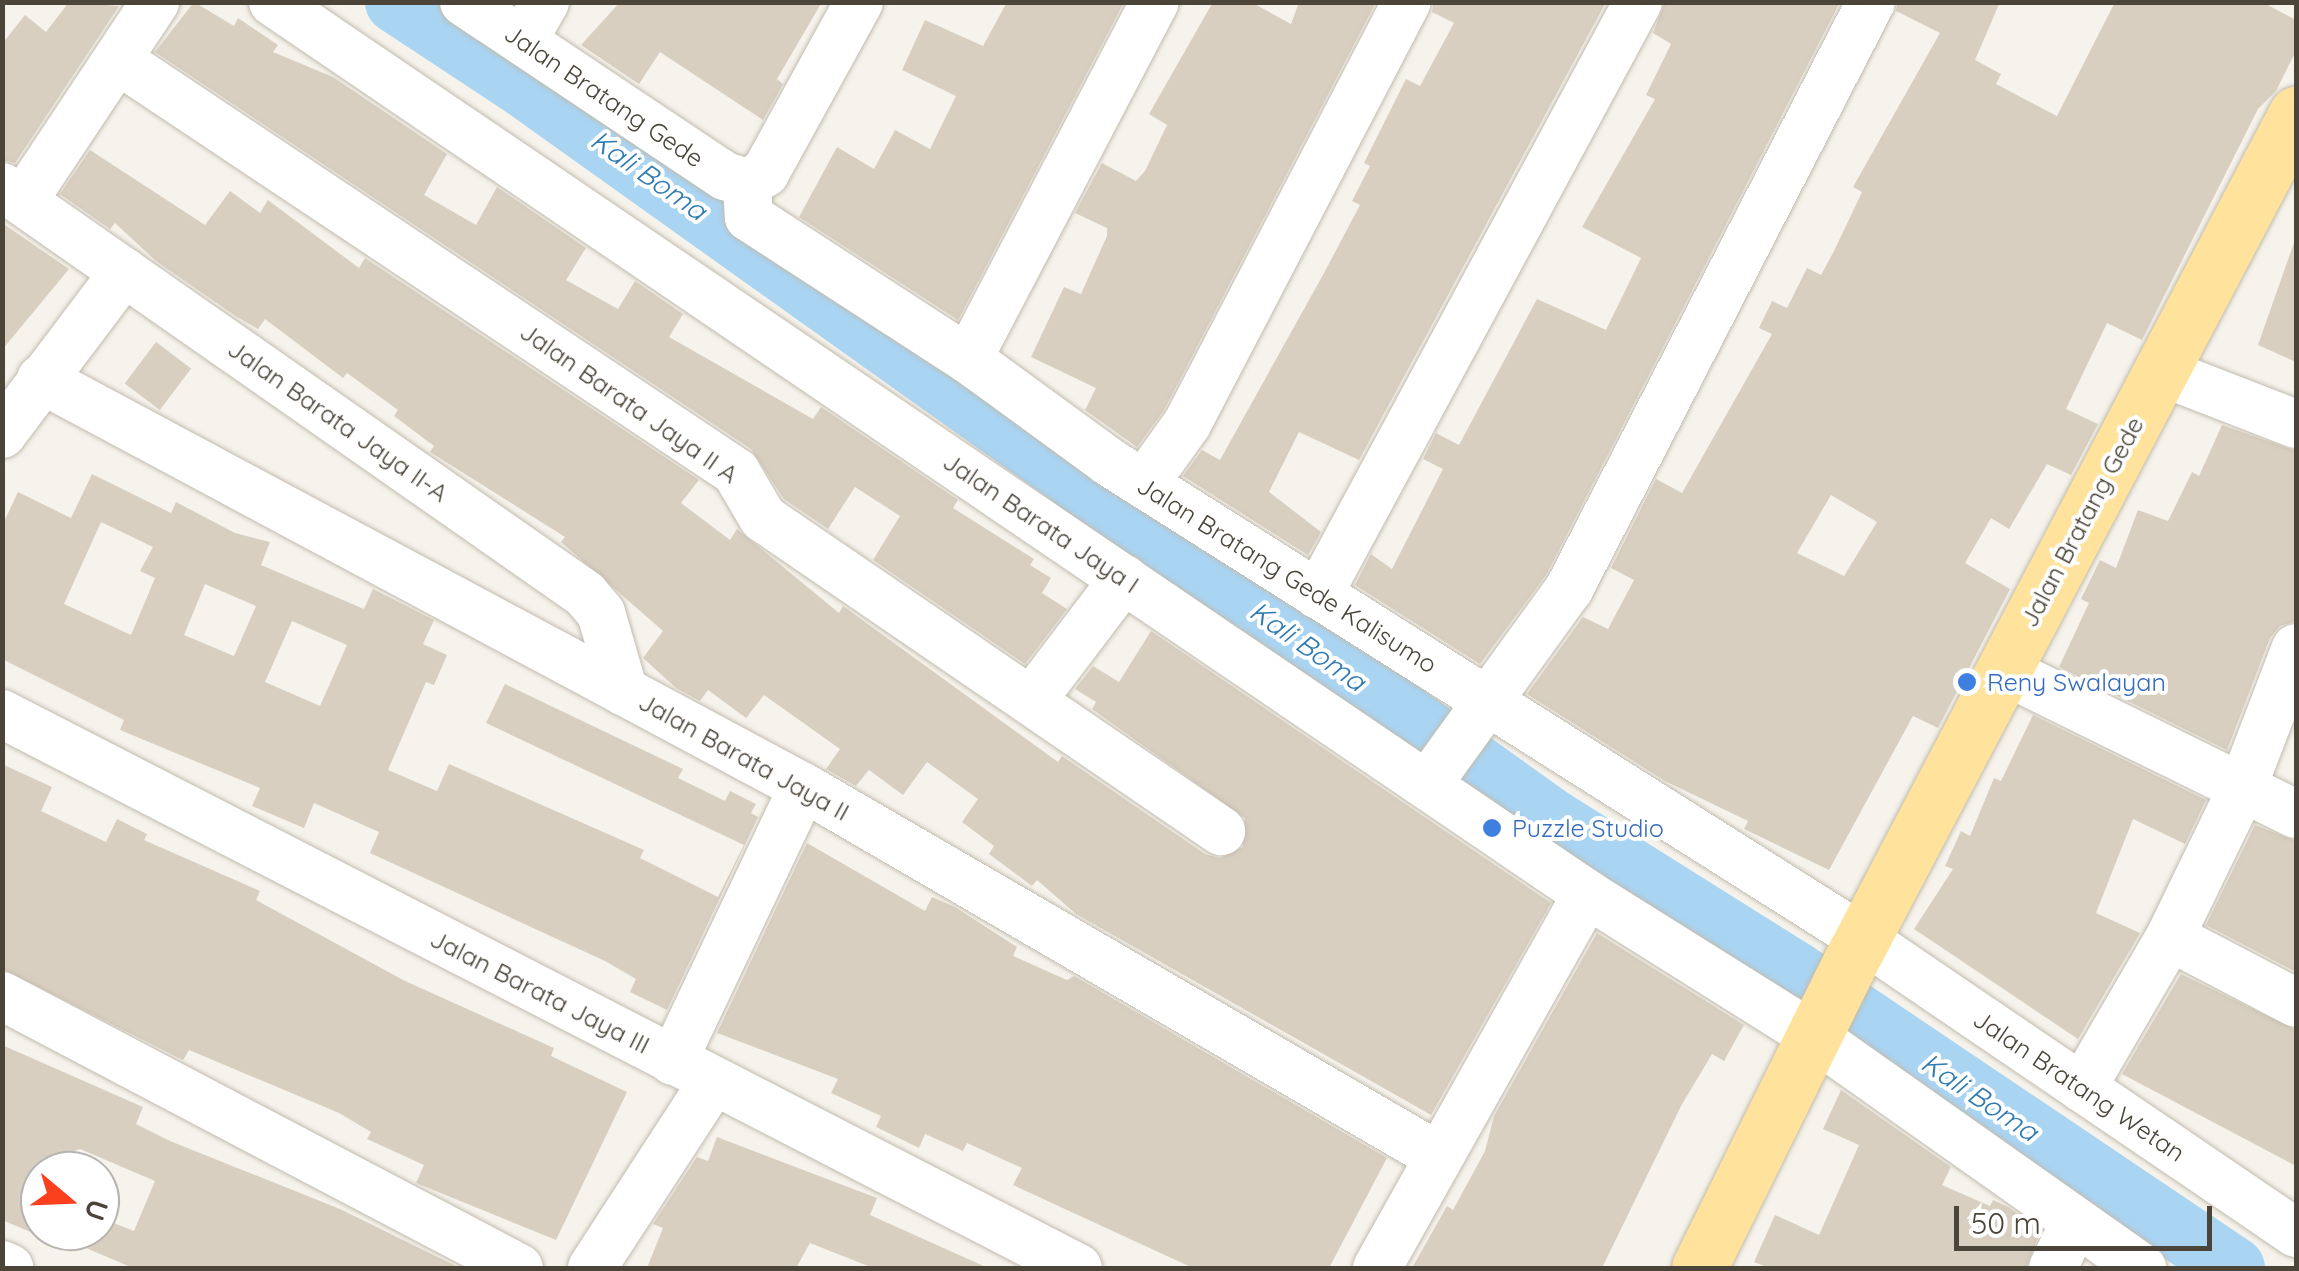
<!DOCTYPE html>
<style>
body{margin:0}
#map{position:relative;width:2299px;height:1271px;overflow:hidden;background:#f6f3ec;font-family:Quicksand,sans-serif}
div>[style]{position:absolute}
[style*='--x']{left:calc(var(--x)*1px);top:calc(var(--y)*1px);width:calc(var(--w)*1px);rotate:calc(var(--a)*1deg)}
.river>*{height:62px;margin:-31px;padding:0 31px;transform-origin:31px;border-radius:31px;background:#a9d4f2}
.building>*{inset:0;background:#d8cfc1;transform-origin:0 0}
.roads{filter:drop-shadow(0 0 2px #c2bbae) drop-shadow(0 0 2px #c2bbae)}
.minor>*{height:48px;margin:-24px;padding:0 24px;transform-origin:24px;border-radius:24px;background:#fff}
.major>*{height:55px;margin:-27.5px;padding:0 27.5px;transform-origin:27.5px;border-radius:27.5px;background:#ffe39c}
.dots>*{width:28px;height:28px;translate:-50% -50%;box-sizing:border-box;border:5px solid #fff;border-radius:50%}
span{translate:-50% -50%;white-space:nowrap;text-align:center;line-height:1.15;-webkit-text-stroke:8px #fff;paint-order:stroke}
.street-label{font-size:25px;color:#4b4439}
.shop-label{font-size:25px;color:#366cbe}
.left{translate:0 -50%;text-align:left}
.water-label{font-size:28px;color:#2e7ab2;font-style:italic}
.frame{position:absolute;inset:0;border:5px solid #4b4439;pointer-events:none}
.north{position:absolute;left:20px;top:1151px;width:100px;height:100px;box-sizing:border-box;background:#fff;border:2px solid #b7b4b0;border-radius:50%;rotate:109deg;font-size:28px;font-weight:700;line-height:40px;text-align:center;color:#4b4439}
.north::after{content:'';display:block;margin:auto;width:35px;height:45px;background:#fc3f1d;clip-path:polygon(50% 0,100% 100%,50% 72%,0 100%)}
.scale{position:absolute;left:1954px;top:1206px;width:258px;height:45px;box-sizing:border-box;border:5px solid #4b4439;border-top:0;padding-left:12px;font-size:30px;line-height:35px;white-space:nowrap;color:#4b4439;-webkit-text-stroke:8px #fff;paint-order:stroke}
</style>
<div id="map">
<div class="river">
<div style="--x:396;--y:2;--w:144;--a:33.4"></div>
<div style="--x:516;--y:81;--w:1275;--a:35.49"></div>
<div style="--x:1554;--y:821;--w:286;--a:32.1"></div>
<div style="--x:1796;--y:973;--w:528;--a:33.96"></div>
</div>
<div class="building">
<div style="clip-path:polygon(69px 2px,119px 6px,15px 163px,2px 160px,2px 44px,25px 15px,46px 32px)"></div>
<div style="clip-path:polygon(194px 2px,234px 26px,238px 18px,278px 45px,273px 52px,333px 77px,447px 154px,424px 195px,476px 225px,497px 187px,586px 248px,566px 280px,618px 309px,635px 281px,683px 314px,669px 337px,813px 419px,821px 407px,958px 500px,953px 508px,1034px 559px,1030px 565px,1051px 578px,1042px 593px,1067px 609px,1025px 664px,873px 560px,900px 516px,855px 487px,828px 529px,784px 499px,751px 449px,155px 52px)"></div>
<div style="clip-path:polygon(620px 2px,822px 2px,777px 79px,783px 84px,763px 120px,660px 52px,639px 84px,581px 45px)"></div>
<div style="clip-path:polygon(1007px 2px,1124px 2px,958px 320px,799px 217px,837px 147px,874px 169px,895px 130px,930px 149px,956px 96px,902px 70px,925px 20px,983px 46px)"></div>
<div style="clip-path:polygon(1213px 2px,1251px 2px,1291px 24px,1299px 2px,1376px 2px,1164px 410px,1137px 447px,1085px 410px,1096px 388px,1031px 357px,1064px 287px,1081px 294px,1107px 236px,1107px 228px,1075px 213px,1102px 163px,1136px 181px,1145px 171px,1167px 125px,1149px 114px)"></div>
<div style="clip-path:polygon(1434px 2px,1606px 2px,1359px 460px,1299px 432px,1269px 492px,1321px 532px,1308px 555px,1183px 476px,1202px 450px,1220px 460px,1324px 273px,1360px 205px,1352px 201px,1370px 166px,1364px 163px,1406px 79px,1420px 86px,1454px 23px,1432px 12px)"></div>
<div style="clip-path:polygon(1665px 2px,1840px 2px,1546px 575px,1480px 664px,1355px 585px,1371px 554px,1392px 569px,1443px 469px,1423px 459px,1436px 433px,1459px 445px,1537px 299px,1606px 330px,1641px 258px,1582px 227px,1655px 99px,1646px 95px,1671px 44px,1653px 33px)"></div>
<div style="clip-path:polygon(evenodd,1898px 2px,2000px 2px,1975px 60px,2001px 74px,1996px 84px,2057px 116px,2115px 2px,2262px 2px,2296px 20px,2296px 51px,2276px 91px,2258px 109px,2142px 340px,2107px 323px,2066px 409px,2098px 424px,2071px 475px,2047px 464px,2009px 529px,1991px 518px,1965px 563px,2010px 589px,1938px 728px,1913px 716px,1829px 870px,1744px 829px,1748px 821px,1665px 781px,1527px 694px,1583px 617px,1608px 629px,1634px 580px,1611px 568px,1656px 479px,1682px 493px,1772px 334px,1759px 328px,1772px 301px,1787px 308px,1807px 268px,1821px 275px,1834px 251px,1862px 192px,1853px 187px,1940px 33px,1896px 11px,1898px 2px,1831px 495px,1877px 522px,1844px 576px,1797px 553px,1831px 495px)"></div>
<div style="clip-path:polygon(90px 150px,205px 225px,230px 191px,260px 213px,268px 200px,359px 268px,365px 258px,699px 480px,681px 503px,730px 540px,737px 529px,839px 613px,843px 606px,1058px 762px,1062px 756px,1205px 854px,1220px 858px,1243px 847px,1245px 818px,1092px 709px,1096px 702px,1075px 689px,1093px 666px,1119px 682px,1151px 631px,1551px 903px,1431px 1115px,1076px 914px,1037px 880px,1032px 886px,989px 854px,994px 846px,962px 822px,978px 799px,927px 762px,903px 795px,869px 770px,856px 786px,826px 769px,840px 749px,764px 695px,746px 718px,708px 690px,700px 701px,676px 688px,643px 658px,663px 631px,561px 542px,565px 537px,430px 452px,434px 446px,394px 416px,398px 410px,347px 373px,343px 378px,265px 319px,258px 329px,237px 317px,156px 261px,115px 223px,110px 229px,60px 194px)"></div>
<div style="clip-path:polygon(2px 223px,69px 269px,2px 350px)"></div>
<div style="clip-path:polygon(2296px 237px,2296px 362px,2258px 345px)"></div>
<div style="left:156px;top:342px;width:44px;height:52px;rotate:37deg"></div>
<div style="clip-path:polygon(2222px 425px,2296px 451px,2296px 621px,2280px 626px,2270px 638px,2227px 750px,2059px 667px,2089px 603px,2081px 599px,2100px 560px,2116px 568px,2138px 510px,2168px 521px,2192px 472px,2199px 476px)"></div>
<div style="clip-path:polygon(evenodd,92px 474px,171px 513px,176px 502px,235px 533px,270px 542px,261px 565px,364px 609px,373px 589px,434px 620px,423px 644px,447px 655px,434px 685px,426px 682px,388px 770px,437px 791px,449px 764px,644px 850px,640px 858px,718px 897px,744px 845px,486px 723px,505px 684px,683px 769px,678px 778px,725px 801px,730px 791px,756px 804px,751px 813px,758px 817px,667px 1010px,630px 992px,636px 979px,605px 961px,370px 853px,379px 832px,314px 803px,304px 828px,252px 806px,260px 788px,120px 730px,124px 720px,2px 659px,2px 526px,18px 492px,71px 518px,92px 474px,101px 522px,153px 547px,140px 571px,155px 578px,131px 635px,64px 604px,101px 522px,92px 474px,205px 584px,256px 606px,234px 656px,184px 635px,205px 584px,92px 474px,292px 621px,347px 645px,320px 706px,265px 682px,292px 621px)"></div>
<div style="clip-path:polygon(2033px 715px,2206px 800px,2185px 844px,2133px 819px,2096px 913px,2140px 933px,2078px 1039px,1914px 929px,1953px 869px,1945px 866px,1961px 831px,1970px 836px,1994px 778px,2001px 781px)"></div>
<div style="clip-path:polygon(2px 764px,52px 787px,41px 811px,106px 842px,117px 819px,147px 834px,144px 840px,260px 891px,256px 900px,405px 981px,554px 1048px,551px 1056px,627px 1092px,556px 1240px,416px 1183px,424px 1165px,367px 1139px,371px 1132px,339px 1113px,189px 1050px,183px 1060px,2px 969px)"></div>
<div style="clip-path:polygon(2255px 825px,2296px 841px,2296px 972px,2206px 925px)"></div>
<div style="clip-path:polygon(807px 843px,925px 911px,932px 897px,955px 907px,1017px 947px,1013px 956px,1067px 980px,1074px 976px,1387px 1158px,1329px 1268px,1193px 1268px,1013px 1185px,1022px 1168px,967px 1143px,963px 1151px,925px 1134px,919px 1148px,876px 1127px,881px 1116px,831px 1093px,838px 1079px,717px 1033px)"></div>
<div style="clip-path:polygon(1597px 933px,1744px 1025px,1724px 1061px,1712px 1054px,1681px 1106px,1602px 1268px,1412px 1268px,1447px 1206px,1453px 1210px,1485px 1151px,1494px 1116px)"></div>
<div style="clip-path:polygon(2181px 974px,2296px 1030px,2296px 1166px,2122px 1074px)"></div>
<div style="clip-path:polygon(2px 1045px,143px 1107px,136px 1124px,170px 1141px,340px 1209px,460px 1268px,133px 1268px,46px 1231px,107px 1231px,111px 1222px,134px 1231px,155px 1181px,80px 1149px,72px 1152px,64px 1171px,40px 1171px,40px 1236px,2px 1220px)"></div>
<div style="clip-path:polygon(1841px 1090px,1951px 1167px,1942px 1185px,1990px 1206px,1993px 1200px,2008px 1207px,2041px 1230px,2026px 1268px,1769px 1268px,1754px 1262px,1775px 1215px,1819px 1235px,1859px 1145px,1823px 1129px)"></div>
<div style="clip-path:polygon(717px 1137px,877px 1198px,870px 1215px,988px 1268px,873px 1268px,810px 1243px,796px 1268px,647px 1268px,663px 1228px,653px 1224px,697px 1157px,708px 1161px)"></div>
</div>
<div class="roads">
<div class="minor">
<div style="--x:273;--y:2;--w:1588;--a:34.17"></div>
<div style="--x:1587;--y:894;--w:267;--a:32.1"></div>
<div style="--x:1813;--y:1036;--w:403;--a:35.2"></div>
<div style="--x:464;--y:2;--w:314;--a:33.7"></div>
<div style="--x:725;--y:176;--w:23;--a:18"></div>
<div style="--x:523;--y:41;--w:45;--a:-60.6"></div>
<div style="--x:118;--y:60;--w:743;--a:33.69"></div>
<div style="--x:736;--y:472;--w:53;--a:59.6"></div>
<div style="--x:763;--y:518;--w:555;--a:34.35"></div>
<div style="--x:747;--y:183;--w:34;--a:87"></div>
<div style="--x:749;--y:217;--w:261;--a:33"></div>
<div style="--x:968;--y:359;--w:175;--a:36.1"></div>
<div style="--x:1109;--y:462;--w:891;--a:32.3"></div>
<div style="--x:1862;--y:938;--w:525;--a:34.2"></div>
<div style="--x:747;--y:183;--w:21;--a:-29"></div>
<div style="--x:765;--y:173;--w:195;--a:-61.2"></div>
<div style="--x:2;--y:187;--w:711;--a:34.92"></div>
<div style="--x:585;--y:594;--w:25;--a:50"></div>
<div style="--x:601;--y:613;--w:82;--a:73.8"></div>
<div style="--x:23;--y:201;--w:239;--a:-56.4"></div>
<div style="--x:968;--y:359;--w:403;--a:-62.4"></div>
<div style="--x:2162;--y:372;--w:144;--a:21.2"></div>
<div style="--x:41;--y:379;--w:864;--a:28.17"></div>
<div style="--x:803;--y:787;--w:732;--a:30.17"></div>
<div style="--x:2;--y:434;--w:203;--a:-53"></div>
<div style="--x:1144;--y:484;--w:74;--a:-54.4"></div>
<div style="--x:1187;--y:424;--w:476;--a:-62.5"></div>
<div style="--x:1318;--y:595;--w:674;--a:-61.65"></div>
<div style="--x:2003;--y:670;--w:326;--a:26.2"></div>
<div style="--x:1032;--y:700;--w:152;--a:-52.8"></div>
<div style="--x:2;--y:714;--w:1210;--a:27.24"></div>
<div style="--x:1427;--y:785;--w:242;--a:-54.1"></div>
<div style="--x:1569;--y:589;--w:660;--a:-62.78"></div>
<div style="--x:2170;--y:937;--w:142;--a:27.6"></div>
<div style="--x:2;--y:996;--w:584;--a:27.75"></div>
<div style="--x:673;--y:1061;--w:303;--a:-64.6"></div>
<div style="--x:2082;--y:1088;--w:175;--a:-59.8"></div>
<div style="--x:2170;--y:937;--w:162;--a:-64.1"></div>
<div style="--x:2241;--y:791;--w:153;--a:-69"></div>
<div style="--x:2;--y:1265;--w:8;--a:23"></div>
<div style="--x:592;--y:1268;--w:222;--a:-57"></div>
<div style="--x:1377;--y:1268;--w:429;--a:-60.7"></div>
<div style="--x:2053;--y:1268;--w:49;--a:-64.5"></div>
</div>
<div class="major">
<div style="--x:1699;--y:1268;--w:354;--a:-63.7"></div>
<div style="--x:1856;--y:951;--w:946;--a:-62.27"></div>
</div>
</div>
<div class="dots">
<div style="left:1967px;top:682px;background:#3f7fe0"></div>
<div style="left:1492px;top:828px;background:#3f7fe0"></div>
</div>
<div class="street-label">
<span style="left:604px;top:96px;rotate:34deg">Jalan Bratang Gede</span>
<span style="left:629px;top:403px;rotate:35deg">Jalan Barata Jaya II A</span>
<span style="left:338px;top:421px;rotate:35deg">Jalan Barata Jaya II-A</span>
<span style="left:2082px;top:522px;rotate:-62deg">Jalan Bratang Gede</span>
<span style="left:1041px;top:523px;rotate:34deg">Jalan Barata Jaya I</span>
<span style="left:1287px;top:575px;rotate:32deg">Jalan Bratang Gede Kalisumo</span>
<span style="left:744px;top:757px;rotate:29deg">Jalan Barata Jaya II</span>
<span style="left:540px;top:992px;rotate:27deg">Jalan Barata Jaya III</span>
<span style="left:2079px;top:1086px;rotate:34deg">Jalan Bratang Wetan</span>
</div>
<div class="shop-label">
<span class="left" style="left:1987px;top:682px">Reny Swalayan</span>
<span class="left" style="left:1512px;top:828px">Puzzle Studio</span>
</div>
<div class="water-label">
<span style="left:649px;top:175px;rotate:35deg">Kali Boma</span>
<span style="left:1308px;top:646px;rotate:35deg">Kali Boma</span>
<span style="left:1980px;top:1097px;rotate:34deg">Kali Boma</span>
</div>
<div class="frame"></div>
<div class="north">U</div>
<div class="scale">50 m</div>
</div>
